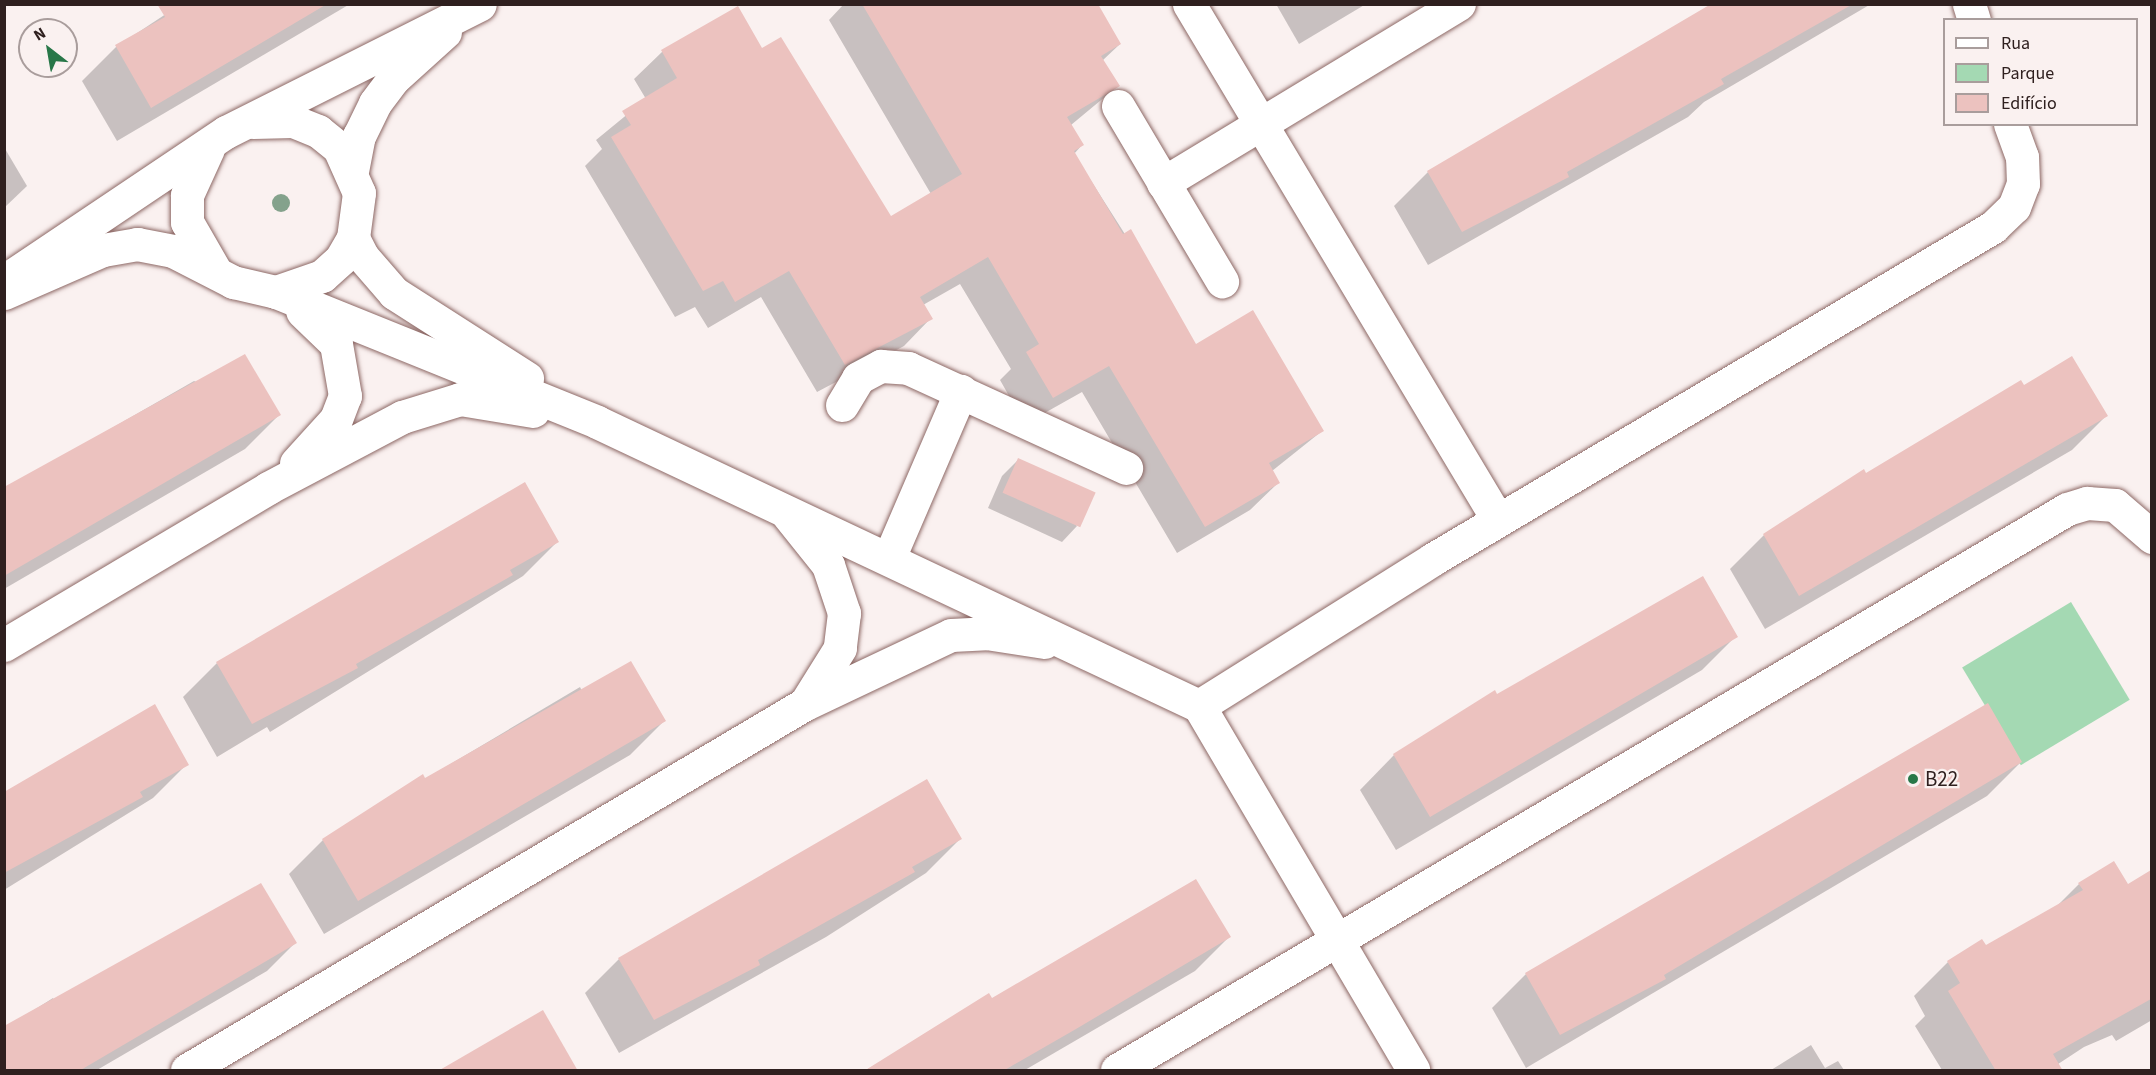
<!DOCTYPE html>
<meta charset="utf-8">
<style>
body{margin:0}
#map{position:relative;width:2156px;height:1075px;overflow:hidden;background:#faf1f0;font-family:"Source Sans 3",sans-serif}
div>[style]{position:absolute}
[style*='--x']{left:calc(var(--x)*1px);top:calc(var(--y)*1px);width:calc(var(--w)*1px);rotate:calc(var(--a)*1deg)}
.green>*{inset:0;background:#a4d9b3;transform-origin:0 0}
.shadow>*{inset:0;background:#0003}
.building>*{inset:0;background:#ecc2bf;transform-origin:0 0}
.roads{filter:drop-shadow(0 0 2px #8d6865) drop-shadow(0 0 2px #8d6865)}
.minor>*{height:33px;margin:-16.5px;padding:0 16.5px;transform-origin:16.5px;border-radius:16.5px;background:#fff}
.trees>*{width:18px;height:18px;margin:-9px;border-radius:50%;background:#84a28c}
.dots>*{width:16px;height:16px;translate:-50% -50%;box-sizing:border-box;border:3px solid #faf1f0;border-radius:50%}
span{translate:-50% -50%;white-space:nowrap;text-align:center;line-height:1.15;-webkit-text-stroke:4.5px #faf1f0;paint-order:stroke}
.poi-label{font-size:21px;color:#2f201f}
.left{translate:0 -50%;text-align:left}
.frame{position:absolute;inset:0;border:6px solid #2f201f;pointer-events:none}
.legend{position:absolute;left:1943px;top:18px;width:195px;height:108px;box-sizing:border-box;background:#faf1f0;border:2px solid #a99d9c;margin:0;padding:8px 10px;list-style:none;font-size:18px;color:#2f201f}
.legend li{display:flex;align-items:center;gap:12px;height:30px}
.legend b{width:30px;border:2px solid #a99d9c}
.north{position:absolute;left:18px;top:18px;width:60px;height:60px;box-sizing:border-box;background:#faf1f0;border:2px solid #a99d9c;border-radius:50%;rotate:329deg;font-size:16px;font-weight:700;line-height:24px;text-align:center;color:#2f201f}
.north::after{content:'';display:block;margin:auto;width:21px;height:27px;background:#287748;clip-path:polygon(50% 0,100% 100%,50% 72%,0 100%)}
</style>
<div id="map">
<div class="green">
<div style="left:2071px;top:602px;width:114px;height:127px;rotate:59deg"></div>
</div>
<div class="shadow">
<div style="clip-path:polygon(181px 4px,350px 4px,117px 141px,82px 81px,116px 47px)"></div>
<div style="clip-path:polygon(844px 4px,1096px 4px,1120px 44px,1102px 61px,1118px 86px,1071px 125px,1082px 145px,1074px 154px,1196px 346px,1322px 431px,1272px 471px,1278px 483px,1250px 510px,1177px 553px,1082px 392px,1025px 424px,1000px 380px,1011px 369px,960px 284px,923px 305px,931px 318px,904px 346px,817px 392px,761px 297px,708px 328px,695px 307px,675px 317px,585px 166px,602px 149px,596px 140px,646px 99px,634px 79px,662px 52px,737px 8px,761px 50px,891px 218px,931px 194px,829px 20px)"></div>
<div style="clip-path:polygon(1276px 4px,1366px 4px,1299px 44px)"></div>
<div style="clip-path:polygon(1716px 4px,1871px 4px,1704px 102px,1688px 117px,1428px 265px,1394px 206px,1428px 172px)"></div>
<div style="clip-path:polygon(4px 147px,27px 186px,4px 208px)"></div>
<div style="clip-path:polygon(194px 381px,279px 415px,245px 449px,4px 589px,4px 490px)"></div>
<div style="clip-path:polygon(2023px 387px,2106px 416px,2072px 450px,1765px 629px,1730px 569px,1764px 535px)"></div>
<div style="clip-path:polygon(1018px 460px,1077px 526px,1062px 542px,988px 508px,1002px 476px)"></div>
<div style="clip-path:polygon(557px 542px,523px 576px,270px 732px,267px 727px,217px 757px,183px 697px,217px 663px)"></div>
<div style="clip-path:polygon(1736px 636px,1702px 670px,1396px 850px,1360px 790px,1394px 755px,1497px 696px)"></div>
<div style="clip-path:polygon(580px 687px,583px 693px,664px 721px,630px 755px,324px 934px,289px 874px,323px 840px)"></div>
<div style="clip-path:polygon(2021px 762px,1987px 796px,1526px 1068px,1492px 1008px,1526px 974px)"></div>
<div style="clip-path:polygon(187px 764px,153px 798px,4px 890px,4px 794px)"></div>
<div style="clip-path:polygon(960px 839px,926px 873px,826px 937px,619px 1053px,585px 993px,619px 959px)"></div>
<div style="clip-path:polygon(2141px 879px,2152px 896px,2152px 1020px,2116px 1041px,2112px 1035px,2084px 1047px,2049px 1070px,1942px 1070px,1915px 1026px,1925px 1016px,1914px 996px,1948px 962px,1986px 947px,2055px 908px,2079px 884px,2128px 886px)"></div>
<div style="clip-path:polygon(1229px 937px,1195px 971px,1025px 1070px,866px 1070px,991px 1000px)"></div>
<div style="clip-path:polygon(295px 943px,267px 971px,97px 1070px,4px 1070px,4px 1029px,53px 998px,55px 1002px)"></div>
<div style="clip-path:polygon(1811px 1045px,1825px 1068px,1838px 1061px,1844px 1070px,1771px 1070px)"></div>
</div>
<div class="building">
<div style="clip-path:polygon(157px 4px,327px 4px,151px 108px,115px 45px,165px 17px)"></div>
<div style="clip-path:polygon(862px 4px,1098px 4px,1121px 44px,1101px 56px,1120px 86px,1067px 117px,1084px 145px,1074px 151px,1123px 234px,1131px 229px,1196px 344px,1253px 310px,1324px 431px,1269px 463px,1280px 483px,1205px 527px,1109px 366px,1053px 398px,1026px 352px,1039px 344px,988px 257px,920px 297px,933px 319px,845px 365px,789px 271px,735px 302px,723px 281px,703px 291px,611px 137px,631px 125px,622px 111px,677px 78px,661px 50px,738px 6px,762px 48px,781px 37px,891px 216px,962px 174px)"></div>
<div style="clip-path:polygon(1711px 4px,1853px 4px,1721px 79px,1724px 84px,1567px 172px,1569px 177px,1462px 232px,1427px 171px)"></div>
<div style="clip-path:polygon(245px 354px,281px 415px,4px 576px,4px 487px)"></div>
<div style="clip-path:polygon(2072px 356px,2108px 416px,1799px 596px,1763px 534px,1864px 469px,1866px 473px,2021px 380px,2024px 385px)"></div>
<div style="left:1018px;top:458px;width:85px;height:38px;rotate:24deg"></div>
<div style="clip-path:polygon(525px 482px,559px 542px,510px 570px,513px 575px,356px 664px,358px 668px,252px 724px,216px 662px)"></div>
<div style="clip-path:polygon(1703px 576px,1738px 637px,1430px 817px,1393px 754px,1495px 690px,1497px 694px)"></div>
<div style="clip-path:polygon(631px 661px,666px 721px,358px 901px,322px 839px,423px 774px,425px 778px)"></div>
<div style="clip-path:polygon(1988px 703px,2022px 762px,1664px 975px,1666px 979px,1560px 1035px,1525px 973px)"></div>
<div style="clip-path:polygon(155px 704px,189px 765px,140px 792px,143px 797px,4px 873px,4px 792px)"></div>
<div style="clip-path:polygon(927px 779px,962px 839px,912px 867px,915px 872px,758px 960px,760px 965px,654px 1020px,618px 958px)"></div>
<div style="clip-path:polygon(2114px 861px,2128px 884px,2151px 870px,2151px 999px,2053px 1054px,2063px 1071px,1996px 1071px,1948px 991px,1960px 983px,1947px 961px,1982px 939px,1986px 945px,2083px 890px,2078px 883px)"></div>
<div style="clip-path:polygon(1196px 879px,1231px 937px,1076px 1029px,1003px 1071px,864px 1071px,989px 993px,992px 998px)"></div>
<div style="clip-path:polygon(261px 883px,297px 943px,79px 1071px,4px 1071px,4px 1026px)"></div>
<div style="clip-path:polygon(543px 1010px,578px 1071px,438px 1071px)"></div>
</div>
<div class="roads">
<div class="minor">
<div style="--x:1189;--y:4;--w:601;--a:59.09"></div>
<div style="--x:1969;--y:4;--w:17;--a:73"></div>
<div style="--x:1118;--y:106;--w:204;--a:59.3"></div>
<div style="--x:253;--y:122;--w:40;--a:-1.4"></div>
<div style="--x:293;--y:121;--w:27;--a:22"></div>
<div style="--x:318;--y:131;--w:27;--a:39"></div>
<div style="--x:339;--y:148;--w:49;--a:66"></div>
<div style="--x:359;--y:193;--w:45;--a:97.6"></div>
<div style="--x:353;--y:238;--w:24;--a:120"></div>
<div style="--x:341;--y:259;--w:25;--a:138"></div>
<div style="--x:322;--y:276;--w:49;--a:160.8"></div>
<div style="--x:208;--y:149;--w:51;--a:114.5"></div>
<div style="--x:187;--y:195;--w:27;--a:90"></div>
<div style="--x:187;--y:222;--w:54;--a:60.1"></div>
<div style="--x:352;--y:171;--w:36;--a:-79"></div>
<div style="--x:359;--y:136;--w:37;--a:-64"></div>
<div style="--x:375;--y:103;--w:30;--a:-53"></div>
<div style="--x:393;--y:79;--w:70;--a:-42.1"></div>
<div style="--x:1163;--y:183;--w:346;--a:-31.2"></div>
<div style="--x:353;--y:238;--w:20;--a:63"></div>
<div style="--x:362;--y:256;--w:49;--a:49.1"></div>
<div style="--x:394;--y:293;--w:158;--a:32.6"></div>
<div style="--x:13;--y:275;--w:257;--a:-33.9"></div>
<div style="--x:226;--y:132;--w:284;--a:-26.7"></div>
<div style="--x:4;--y:293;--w:108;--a:-23.5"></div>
<div style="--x:103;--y:250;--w:35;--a:-10"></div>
<div style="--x:137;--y:244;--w:37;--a:11"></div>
<div style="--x:173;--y:251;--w:68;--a:27.3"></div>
<div style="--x:233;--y:282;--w:44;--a:13.1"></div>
<div style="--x:276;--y:292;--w:346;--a:22"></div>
<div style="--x:597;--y:422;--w:666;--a:25.26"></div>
<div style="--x:1199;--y:706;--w:422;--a:59.5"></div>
<div style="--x:842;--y:405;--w:31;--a:-59"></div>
<div style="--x:858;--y:378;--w:26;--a:-28"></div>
<div style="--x:881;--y:366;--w:27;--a:4"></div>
<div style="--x:908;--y:368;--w:240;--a:24.6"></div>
<div style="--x:296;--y:463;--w:59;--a:-47.7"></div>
<div style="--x:336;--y:419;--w:25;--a:-69"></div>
<div style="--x:345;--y:396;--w:53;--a:-99.8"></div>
<div style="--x:336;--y:344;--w:47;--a:-135.9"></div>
<div style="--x:788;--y:515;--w:64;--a:51.3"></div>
<div style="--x:828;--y:565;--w:51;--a:71.6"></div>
<div style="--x:844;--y:613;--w:35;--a:97"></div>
<div style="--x:840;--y:648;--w:66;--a:122"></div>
<div style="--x:889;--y:558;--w:182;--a:-66.7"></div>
<div style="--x:4;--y:645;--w:307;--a:-30.7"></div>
<div style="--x:268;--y:488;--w:152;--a:-27.9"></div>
<div style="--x:402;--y:417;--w:61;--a:-17.2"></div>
<div style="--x:460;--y:399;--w:74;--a:9.3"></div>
<div style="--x:1199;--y:706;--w:276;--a:-32.1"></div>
<div style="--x:1433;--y:559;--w:651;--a:-30.66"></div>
<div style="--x:1993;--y:227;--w:29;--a:-44"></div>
<div style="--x:2014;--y:207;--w:25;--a:-69"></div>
<div style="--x:2023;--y:184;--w:27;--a:-92"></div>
<div style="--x:2022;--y:157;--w:35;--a:-110"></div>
<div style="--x:187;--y:1070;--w:718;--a:-30.64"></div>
<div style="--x:805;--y:704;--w:161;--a:-25.3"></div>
<div style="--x:951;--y:635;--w:35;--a:-3"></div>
<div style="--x:986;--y:633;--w:59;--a:8.8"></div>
<div style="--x:1117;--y:1070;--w:1103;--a:-30.56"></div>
<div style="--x:2067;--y:509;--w:21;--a:-17"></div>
<div style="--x:2087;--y:503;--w:28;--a:4"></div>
<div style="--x:2115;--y:505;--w:49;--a:40.9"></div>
</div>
</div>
<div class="trees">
<div style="left:281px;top:203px"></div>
</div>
<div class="dots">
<div style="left:1913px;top:779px;background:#287748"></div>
</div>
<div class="poi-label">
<span class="left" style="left:1925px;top:779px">B22</span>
</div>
<div class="frame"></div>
<ul class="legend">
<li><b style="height:8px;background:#fff"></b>Rua</li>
<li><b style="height:16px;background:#a4d9b3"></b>Parque</li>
<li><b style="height:16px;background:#ecc2bf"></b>Edifício</li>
</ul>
<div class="north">N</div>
</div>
